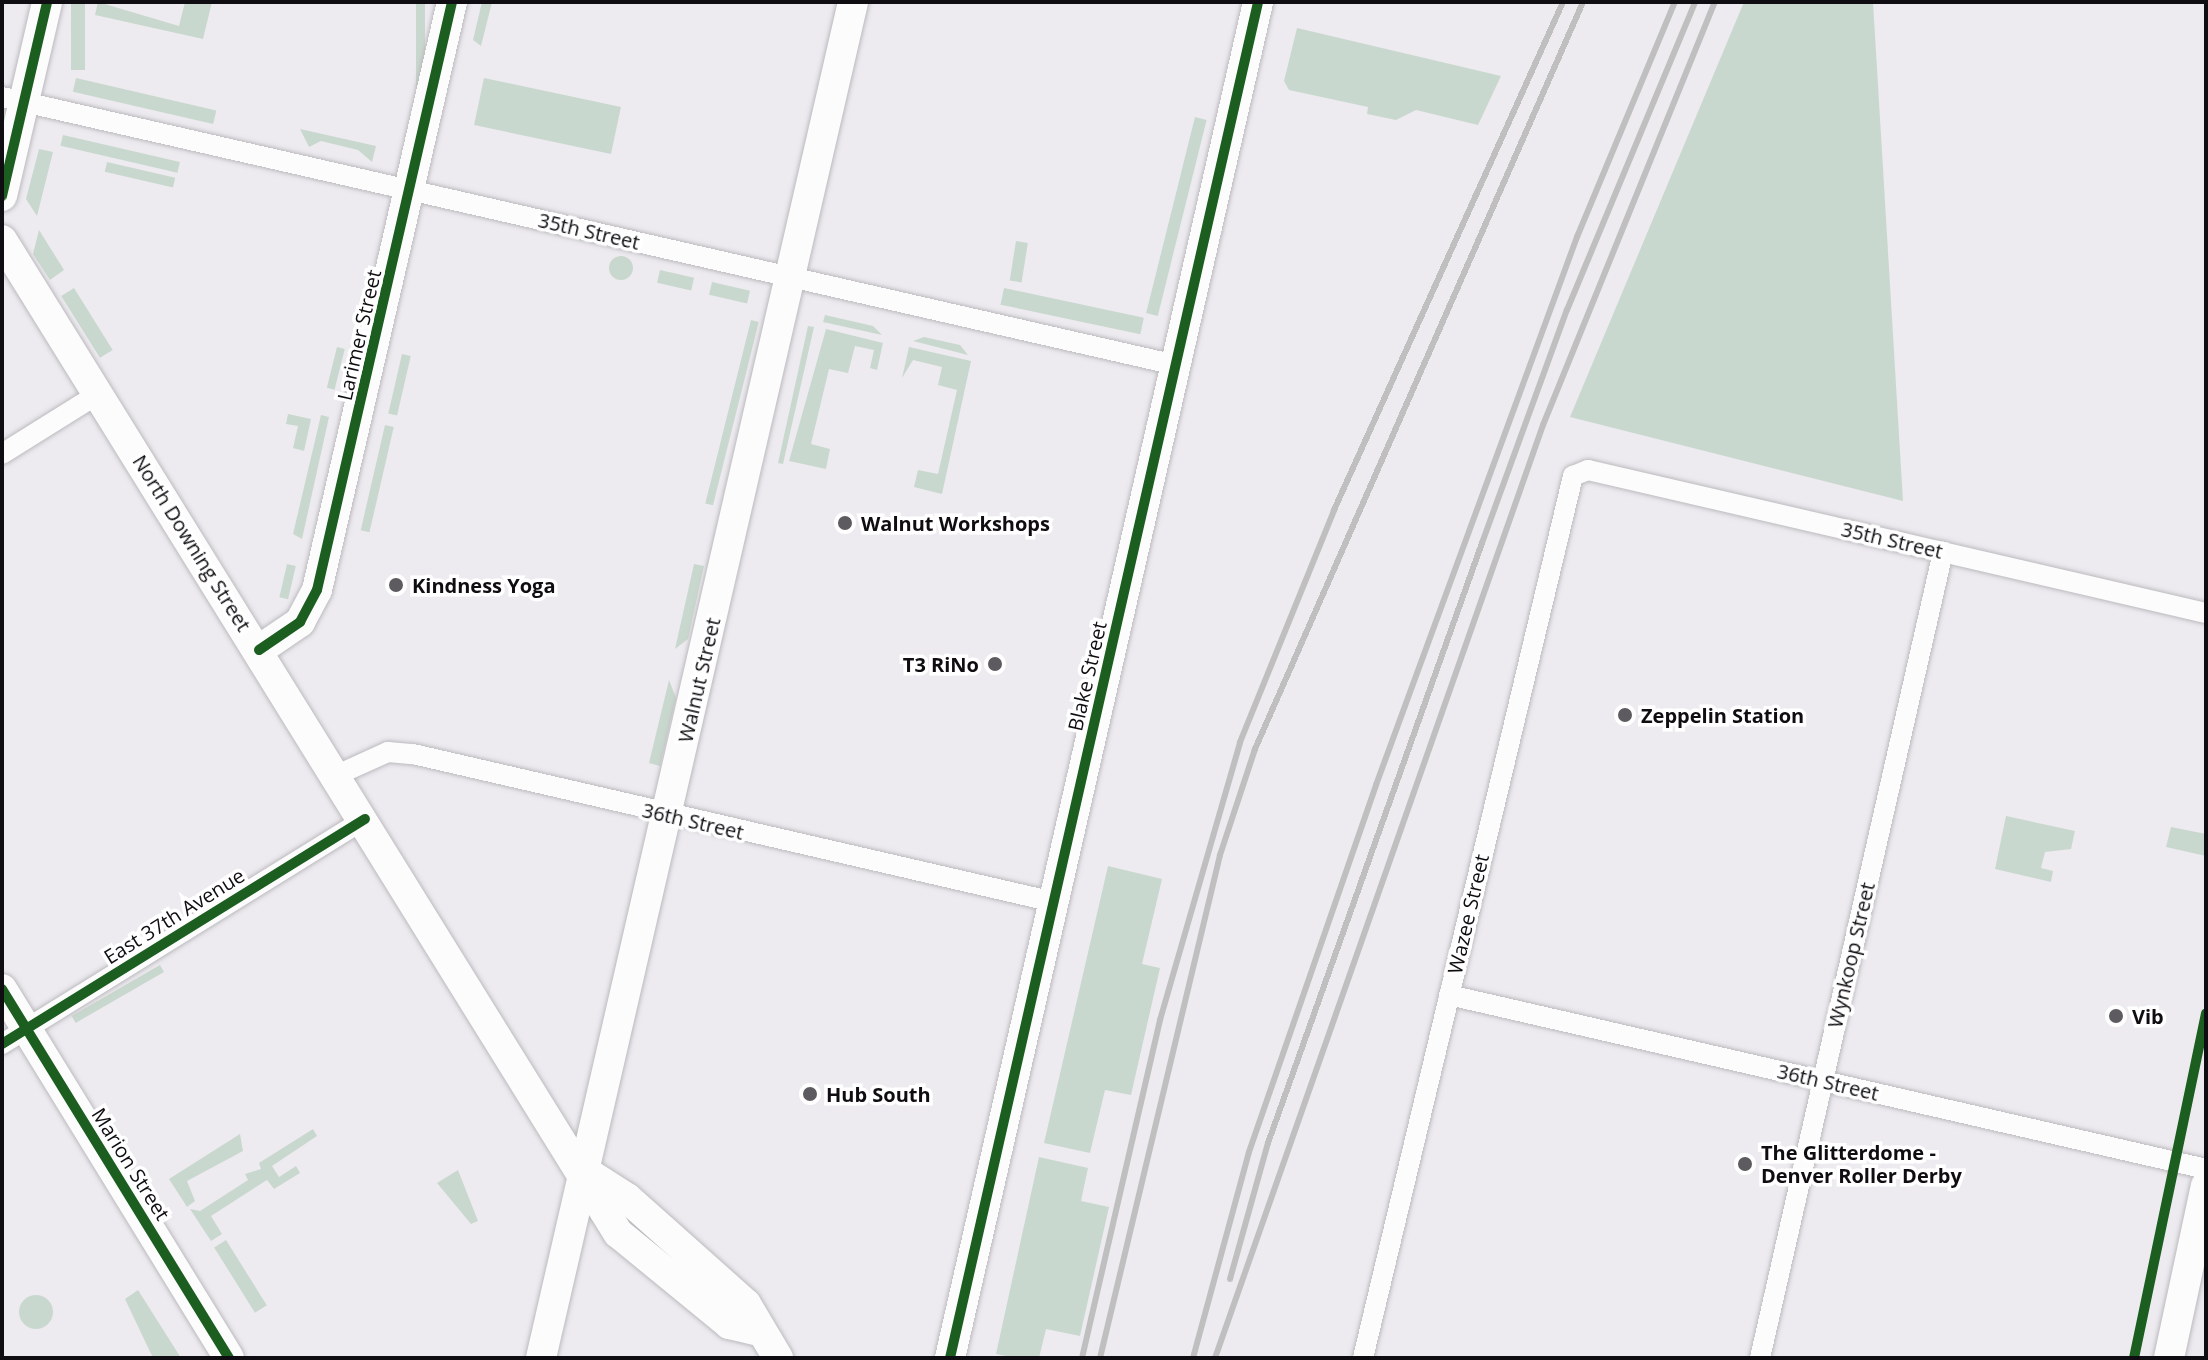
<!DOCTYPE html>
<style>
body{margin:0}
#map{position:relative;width:2208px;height:1360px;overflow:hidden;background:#edebf0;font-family:"Open Sans",sans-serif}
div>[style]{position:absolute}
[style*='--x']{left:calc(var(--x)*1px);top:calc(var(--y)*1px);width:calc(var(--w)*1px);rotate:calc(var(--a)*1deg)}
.green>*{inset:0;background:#c9d8ce;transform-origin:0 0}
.round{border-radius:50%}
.roads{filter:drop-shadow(0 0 2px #bcbabe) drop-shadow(0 0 2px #bcbabe)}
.street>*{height:20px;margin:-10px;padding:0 10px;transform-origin:10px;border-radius:10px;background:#fcfcfd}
.secondary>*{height:30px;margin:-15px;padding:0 15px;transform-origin:15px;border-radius:15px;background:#fcfcfd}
.rail>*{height:6px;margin:-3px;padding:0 3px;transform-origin:3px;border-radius:3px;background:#bfbfc0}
.cycleway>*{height:10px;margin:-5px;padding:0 5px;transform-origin:5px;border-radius:5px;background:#1b5e20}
.dots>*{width:22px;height:22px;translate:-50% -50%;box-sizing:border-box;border:4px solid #fff;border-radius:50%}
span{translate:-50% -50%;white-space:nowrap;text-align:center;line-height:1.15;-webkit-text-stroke:7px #fff;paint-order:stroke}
.street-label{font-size:20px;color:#0f0d11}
.poi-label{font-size:20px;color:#0f0d11;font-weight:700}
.left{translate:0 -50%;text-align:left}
.right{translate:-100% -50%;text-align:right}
.frame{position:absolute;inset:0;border:4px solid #0f0d11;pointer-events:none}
</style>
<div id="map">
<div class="green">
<div style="left:71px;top:2px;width:14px;height:68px"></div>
<div style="clip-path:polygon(98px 2px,179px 26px,185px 2px,212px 2px,203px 39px,95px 15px)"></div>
<div style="left:416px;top:2px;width:9px;height:140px"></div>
<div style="clip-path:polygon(482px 2px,492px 2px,481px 46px,473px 40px)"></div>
<div style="clip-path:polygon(1744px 2px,1873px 2px,1903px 501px,1570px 417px)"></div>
<div style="clip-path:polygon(1297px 28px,1501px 76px,1478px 125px,1416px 110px,1396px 120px,1367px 114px,1368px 107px,1289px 90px,1284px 81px)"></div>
<div style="left:76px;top:78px;width:144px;height:14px;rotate:13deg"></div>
<div style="left:484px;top:78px;width:140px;height:48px;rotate:12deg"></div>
<div style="left:1195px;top:117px;width:12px;height:202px;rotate:14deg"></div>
<div style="clip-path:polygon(300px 129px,376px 146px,372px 162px,358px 150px,321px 141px,309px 147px)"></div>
<div style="left:63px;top:135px;width:120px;height:11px;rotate:13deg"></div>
<div style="clip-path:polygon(39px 149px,53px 152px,37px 216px,26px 199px)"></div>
<div style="left:107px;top:162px;width:70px;height:10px;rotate:13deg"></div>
<div style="clip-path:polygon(39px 230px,64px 270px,50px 280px,33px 254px)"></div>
<div style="left:1016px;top:241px;width:12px;height:40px;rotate:9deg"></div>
<div class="round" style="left:609px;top:256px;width:24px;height:24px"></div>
<div style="left:660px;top:270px;width:35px;height:13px;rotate:13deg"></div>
<div style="left:712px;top:282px;width:39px;height:13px;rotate:13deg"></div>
<div style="left:74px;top:288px;width:73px;height:15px;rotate:58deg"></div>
<div style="left:1004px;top:288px;width:143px;height:17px;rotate:12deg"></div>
<div style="clip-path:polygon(825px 315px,873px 326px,882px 335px,823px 322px)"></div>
<div style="left:751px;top:320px;width:8px;height:189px;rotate:14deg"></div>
<div style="clip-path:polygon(808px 326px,814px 327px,783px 464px,778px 463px)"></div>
<div style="clip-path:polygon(826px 329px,883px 343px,877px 370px,870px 368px,874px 350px,855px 346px,848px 373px,829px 369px,811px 444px,830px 449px,826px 469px,789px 461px)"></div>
<div style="clip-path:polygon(924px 337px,960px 345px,968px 355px,913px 341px)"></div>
<div style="left:337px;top:347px;width:8px;height:42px;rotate:14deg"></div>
<div style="clip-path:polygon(909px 347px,971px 361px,942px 494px,914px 487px,918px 470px,938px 474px,957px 390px,938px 385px,942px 367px,913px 360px,902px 378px)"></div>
<div style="left:402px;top:354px;width:9px;height:61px;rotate:13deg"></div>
<div style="clip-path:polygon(288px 414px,311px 419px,304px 451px,293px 448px,298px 426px,286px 424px)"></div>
<div style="clip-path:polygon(321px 415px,329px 417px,302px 539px,293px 534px)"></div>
<div style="left:385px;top:425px;width:9px;height:108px;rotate:13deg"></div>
<div style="left:287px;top:564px;width:9px;height:34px;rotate:13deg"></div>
<div style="clip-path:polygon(694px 564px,704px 566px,688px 639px,675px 649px)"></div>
<div style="clip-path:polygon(669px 680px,676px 698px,660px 766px,649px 763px)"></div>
<div style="clip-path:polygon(2006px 816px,2075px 831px,2071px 849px,2045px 852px,2041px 868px,2053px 871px,2051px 882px,1995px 869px)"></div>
<div style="clip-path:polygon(2171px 827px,2206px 834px,2206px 856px,2166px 847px)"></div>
<div style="clip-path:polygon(1108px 866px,1162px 879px,1142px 964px,1160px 968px,1131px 1095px,1105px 1090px,1090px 1153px,1044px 1143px)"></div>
<div style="left:160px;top:965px;width:8px;height:102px;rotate:60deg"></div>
<div style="clip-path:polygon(313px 1129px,317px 1136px,272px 1166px,279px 1177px,296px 1166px,300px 1173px,274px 1189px,267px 1180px,211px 1216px,222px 1234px,211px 1241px,190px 1209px,200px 1211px,248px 1180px,245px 1174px,261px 1169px,259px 1163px)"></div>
<div style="clip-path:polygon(240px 1134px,243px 1151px,187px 1181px,195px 1201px,187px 1207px,169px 1179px)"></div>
<div style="clip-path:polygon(1039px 1157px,1088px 1168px,1081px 1201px,1109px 1207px,1080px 1336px,1046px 1329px,1039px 1358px,1016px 1358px,996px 1354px)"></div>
<div style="clip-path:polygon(458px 1170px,478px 1221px,471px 1224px,437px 1183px)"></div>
<div style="left:226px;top:1240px;width:77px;height:14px;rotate:58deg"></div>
<div style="clip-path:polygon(138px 1290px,181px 1358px,153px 1358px,125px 1299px)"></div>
<div class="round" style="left:19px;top:1295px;width:34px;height:34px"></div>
</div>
<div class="roads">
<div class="street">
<div style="--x:2;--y:97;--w:1204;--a:12.86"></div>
<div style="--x:2;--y:454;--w:113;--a:-32"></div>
<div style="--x:337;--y:775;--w:56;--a:-24.3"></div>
<div style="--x:388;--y:752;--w:25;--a:5"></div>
<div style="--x:413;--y:754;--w:658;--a:13"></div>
<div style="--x:1449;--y:995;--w:777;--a:12.94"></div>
<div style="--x:2;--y:1044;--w:427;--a:-31.8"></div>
<div style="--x:1363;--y:1358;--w:907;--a:-76.61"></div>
<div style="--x:1573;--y:476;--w:16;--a:-22"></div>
<div style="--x:1588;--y:470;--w:634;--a:13.03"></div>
<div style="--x:1760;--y:1358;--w:827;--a:-77.21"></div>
</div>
<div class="secondary">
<div style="--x:2;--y:196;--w:199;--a:-76.9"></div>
<div style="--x:2;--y:240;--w:1169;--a:58.19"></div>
<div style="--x:618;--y:1233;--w:144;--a:39.3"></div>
<div style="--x:729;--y:1324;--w:27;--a:13"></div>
<div style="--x:259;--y:650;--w:50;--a:-34.3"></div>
<div style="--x:300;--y:622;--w:36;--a:-62"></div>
<div style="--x:317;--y:590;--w:603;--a:-77.07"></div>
<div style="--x:2;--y:989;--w:433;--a:58.4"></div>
<div style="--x:588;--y:1173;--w:46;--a:32.7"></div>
<div style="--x:627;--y:1198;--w:159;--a:41.7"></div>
<div style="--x:746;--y:1304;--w:63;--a:59.3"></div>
<div style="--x:541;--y:1358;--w:1391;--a:-77.04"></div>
<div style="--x:950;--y:1358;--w:1391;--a:-77.2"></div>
<div style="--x:2169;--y:1358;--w:176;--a:-77.9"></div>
</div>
</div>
<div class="rail">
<div style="--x:1230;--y:1279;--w:141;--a:-74.4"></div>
<div style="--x:1268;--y:1143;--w:637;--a:-70.37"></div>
<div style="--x:1482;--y:543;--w:248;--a:-70"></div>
<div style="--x:1567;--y:310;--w:334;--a:-67.4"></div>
<div style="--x:1082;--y:1358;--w:347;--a:-77"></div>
<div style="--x:1160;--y:1020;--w:289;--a:-73.9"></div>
<div style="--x:1240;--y:742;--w:250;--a:-67.9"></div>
<div style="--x:1334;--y:510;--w:557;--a:-65.73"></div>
<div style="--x:1100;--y:1358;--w:517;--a:-76.58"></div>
<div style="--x:1220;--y:855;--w:112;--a:-71.7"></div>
<div style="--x:1255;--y:749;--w:816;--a:-66.29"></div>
<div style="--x:1193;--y:1358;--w:213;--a:-74.8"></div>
<div style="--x:1249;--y:1152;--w:388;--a:-70.9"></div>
<div style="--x:1376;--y:785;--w:584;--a:-69.86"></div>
<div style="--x:1577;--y:237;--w:255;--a:-67.4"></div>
<div style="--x:1215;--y:1358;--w:989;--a:-70.63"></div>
<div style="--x:1543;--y:425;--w:457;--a:-67.9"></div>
</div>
<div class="cycleway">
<div style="--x:2;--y:196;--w:199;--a:-76.9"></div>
<div style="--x:259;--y:650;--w:50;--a:-34.3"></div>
<div style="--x:300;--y:622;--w:36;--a:-62"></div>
<div style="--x:317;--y:590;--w:603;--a:-77.07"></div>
<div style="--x:2;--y:989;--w:433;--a:58.4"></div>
<div style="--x:2;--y:1044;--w:427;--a:-31.8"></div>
<div style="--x:950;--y:1358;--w:1391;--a:-77.2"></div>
<div style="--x:2134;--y:1358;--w:352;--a:-78.2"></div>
</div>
<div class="dots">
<div style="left:845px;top:523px;background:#5d5b5f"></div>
<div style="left:396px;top:585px;background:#5d5b5f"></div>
<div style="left:995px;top:664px;background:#5d5b5f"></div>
<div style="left:1625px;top:715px;background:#5d5b5f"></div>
<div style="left:2116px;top:1016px;background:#5d5b5f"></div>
<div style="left:810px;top:1094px;background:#5d5b5f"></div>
<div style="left:1745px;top:1164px;background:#5d5b5f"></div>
</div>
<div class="street-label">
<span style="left:589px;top:231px;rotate:13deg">35th Street</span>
<span style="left:359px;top:335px;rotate:-77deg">Larimer Street</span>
<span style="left:1892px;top:540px;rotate:13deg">35th Street</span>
<span style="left:192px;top:543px;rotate:58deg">North Downing Street</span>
<span style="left:1087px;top:676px;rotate:-77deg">Blake Street</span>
<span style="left:699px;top:680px;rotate:-77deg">Walnut Street</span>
<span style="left:693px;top:821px;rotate:13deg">36th Street</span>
<span style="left:1468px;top:914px;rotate:-77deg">Wazee Street</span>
<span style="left:174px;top:916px;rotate:-32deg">East 37th Avenue</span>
<span style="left:1851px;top:955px;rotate:-77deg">Wynkoop Street</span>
<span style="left:1828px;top:1082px;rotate:13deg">36th Street</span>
<span style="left:131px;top:1164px;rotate:58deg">Marion Street</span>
</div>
<div class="poi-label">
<span class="left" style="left:861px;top:523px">Walnut Workshops</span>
<span class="left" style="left:412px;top:585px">Kindness Yoga</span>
<span class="right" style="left:979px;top:664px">T3 RiNo</span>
<span class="left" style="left:1641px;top:715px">Zeppelin Station</span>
<span class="left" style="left:2132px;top:1016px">Vib</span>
<span class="left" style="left:826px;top:1094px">Hub South</span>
<span class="left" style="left:1761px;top:1164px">The Glitterdome -<br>Denver Roller Derby</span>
</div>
<div class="frame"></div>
</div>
